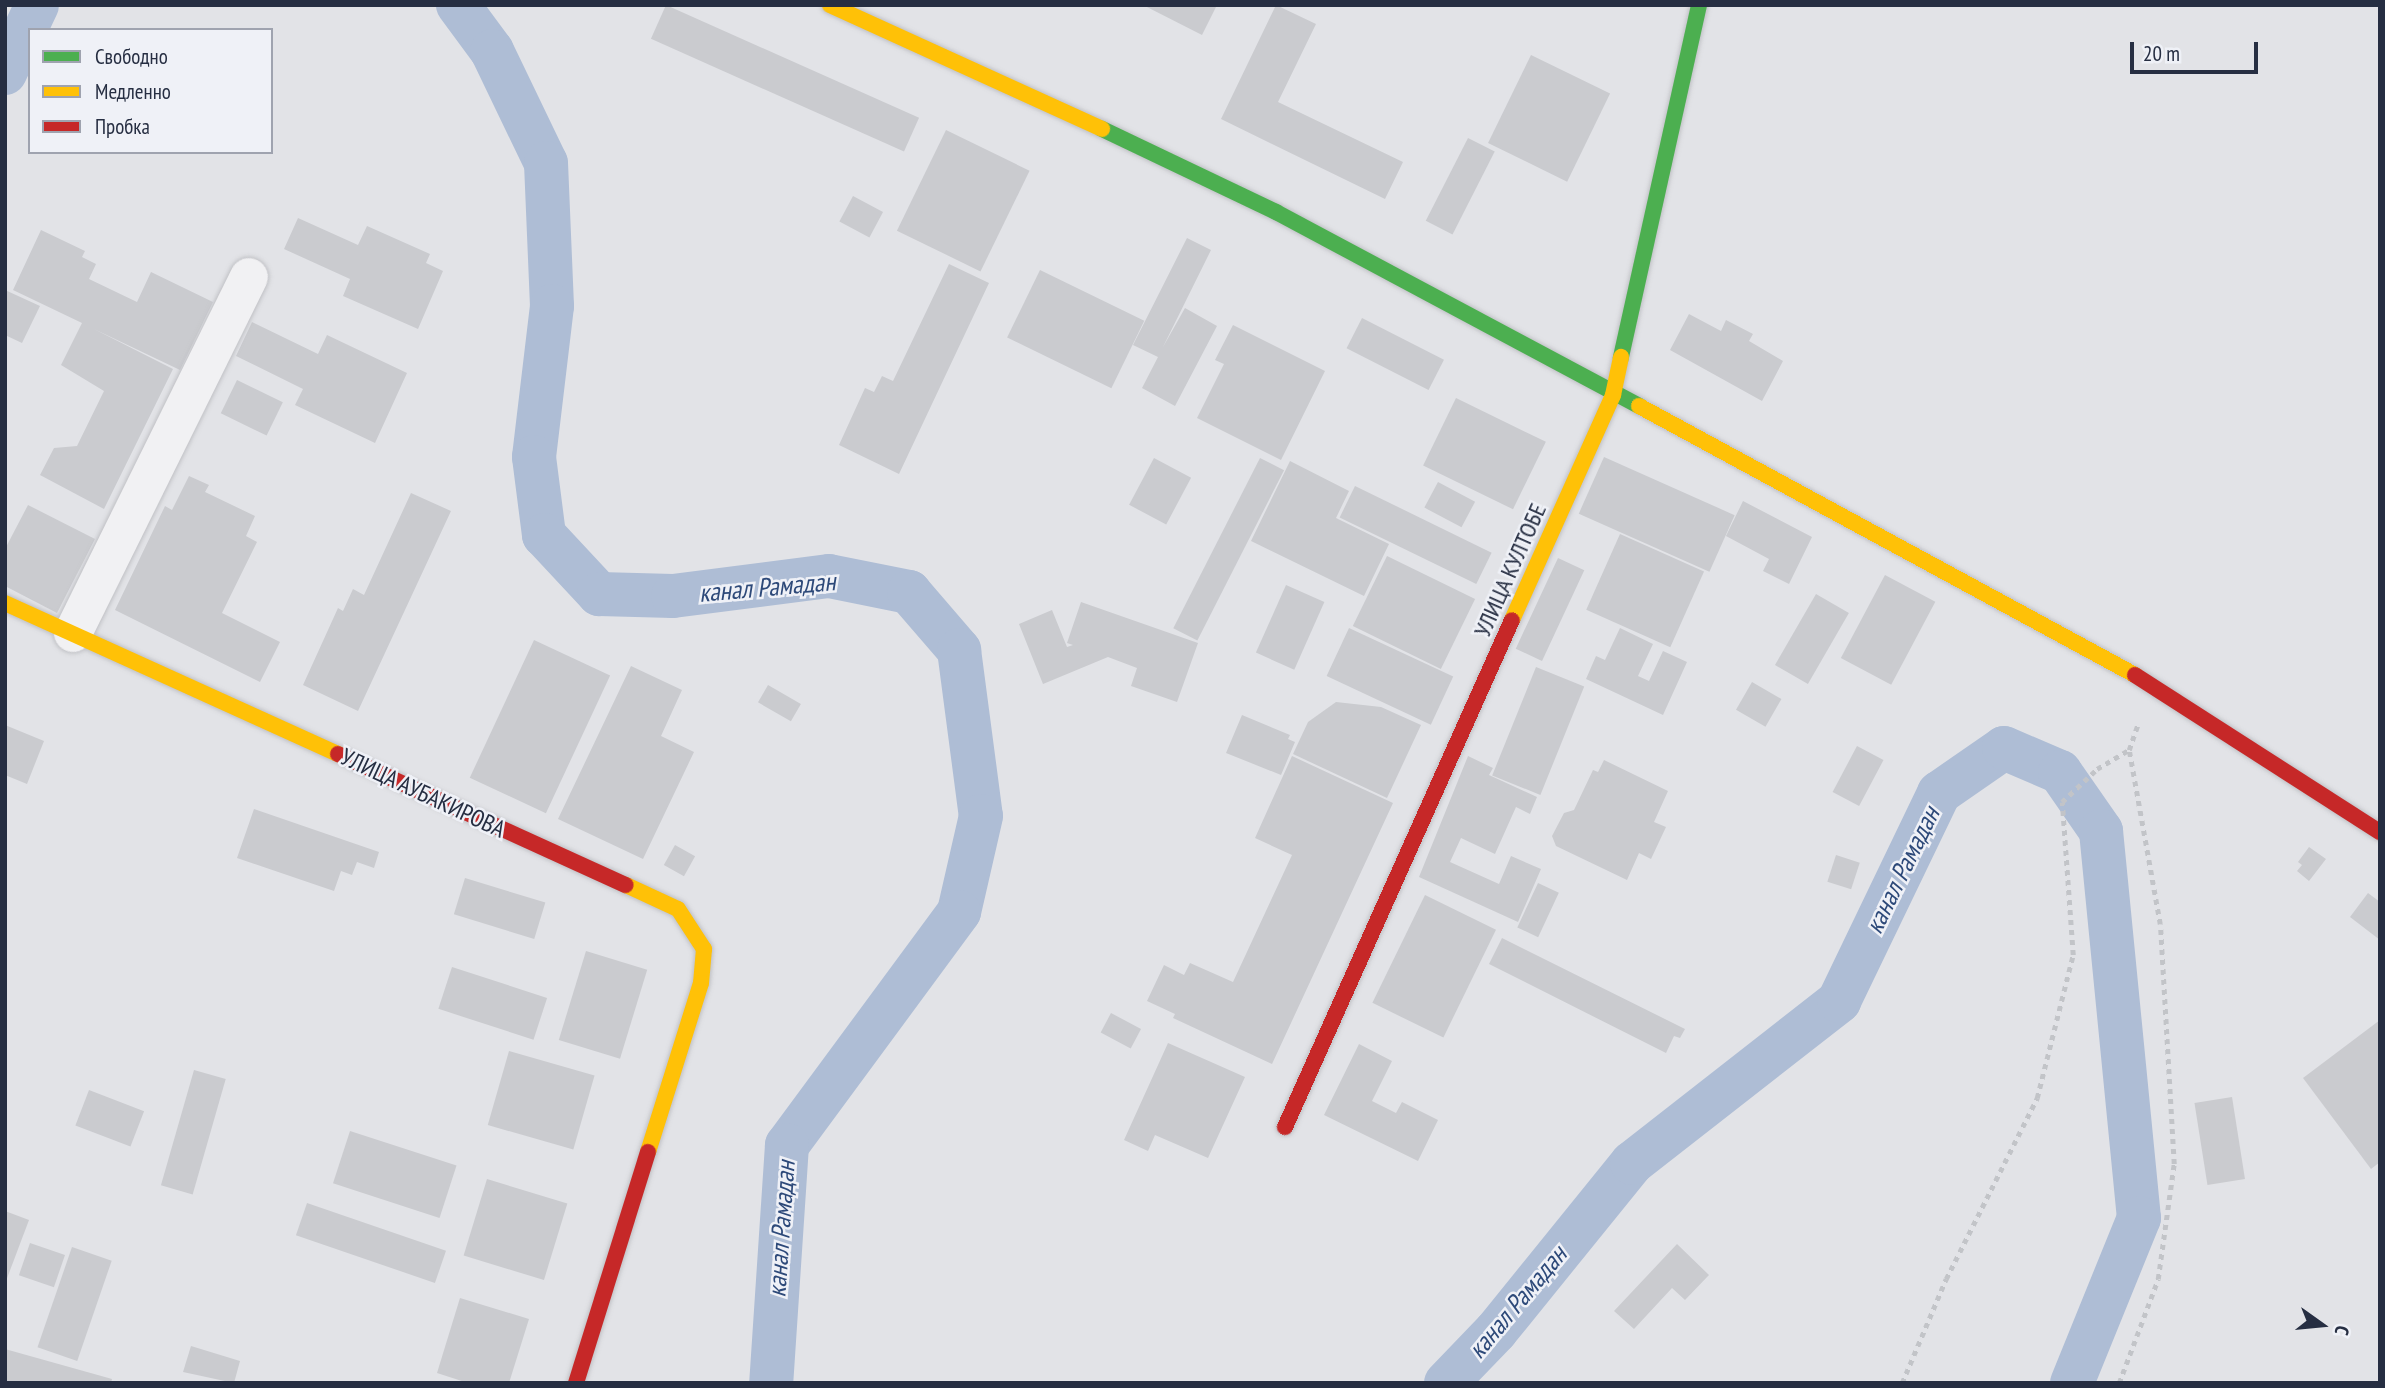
<!DOCTYPE html>
<meta charset="utf-8">
<style>
body{margin:0}
#map{position:relative;width:2385px;height:1388px;overflow:hidden;background:#e2e3e7;font-family:"PT Sans Narrow",sans-serif}
div>[style]{position:absolute}
[style*='--x']{left:calc(var(--x)*1px);top:calc(var(--y)*1px);width:calc(var(--w)*1px);rotate:calc(var(--a)*1deg)}
.canal>*{height:44px;margin:-22px;padding:0 22px;transform-origin:22px;border-radius:22px;background:#aebdd5}
.building>*{inset:0;background:#cacbcf;transform-origin:0 0}
.path>*{height:4.5px;margin-top:-2.25px;transform-origin:0;background:repeating-linear-gradient(90deg,#c2c4c8 0 5px,transparent 0 10px)}
.roads{filter:drop-shadow(0 0 2px #c0c1c5) drop-shadow(0 0 2px #c0c1c5)}
.street>*{height:38px;margin:-19px;padding:0 19px;transform-origin:19px;border-radius:19px;background:#f1f1f3}
.fast>*{height:16px;margin:-8px;padding:0 8px;transform-origin:8px;border-radius:8px;background:#4caf50}
.slow>*{height:16px;margin:-8px;padding:0 8px;transform-origin:8px;border-radius:8px;background:#ffc107}
.jam>*{height:16px;margin:-8px;padding:0 8px;transform-origin:8px;border-radius:8px;background:#c62828}
span{translate:-50% -50%;white-space:nowrap;text-align:center;line-height:1.15;-webkit-text-stroke:5px #eff1f7;paint-order:stroke}
.street-label{font-size:24px;color:#262e42}
.water-label{font-size:26px;color:#2d4979;font-style:italic}
.frame{position:absolute;inset:0;border:7px solid #262e42;pointer-events:none}
.legend{position:absolute;left:28px;top:28px;width:245px;height:126px;box-sizing:border-box;background:#eff1f7;border:2px solid #9fa3af;margin:0;padding:9px 12px;list-style:none;font-size:21px;color:#262e42}
.legend li{display:flex;align-items:center;gap:14px;height:35px}
.legend b{width:35px;border:2px solid #9fa3af}
.north{position:absolute;left:2287px;top:1290px;width:70px;height:70px;-webkit-text-stroke:5px #eff1f7;paint-order:stroke;rotate:105deg;font-size:19px;font-weight:700;line-height:28px;text-align:center;color:#262e42}
.north::after{content:'';display:block;margin:auto;width:24px;height:32px;background:#262e42;clip-path:polygon(50% 0,100% 100%,50% 72%,0 100%)}
.scale{position:absolute;left:2130px;top:42px;width:128px;height:32px;box-sizing:border-box;border:4px solid #262e42;border-top:0;padding-left:9px;font-size:21px;line-height:24px;white-space:nowrap;color:#262e42;-webkit-text-stroke:5px #eff1f7;paint-order:stroke}
</style>
<div id="map">
<div class="canal">
<div style="--x:458;--y:5;--w:57;--a:53.5"></div>
<div style="--x:492;--y:51;--w:124;--a:64.3"></div>
<div style="--x:546;--y:163;--w:143;--a:87.6"></div>
<div style="--x:552;--y:306;--w:152;--a:96.8"></div>
<div style="--x:534;--y:457;--w:79;--a:82.7"></div>
<div style="--x:544;--y:535;--w:81;--a:47"></div>
<div style="--x:599;--y:594;--w:74;--a:1.5"></div>
<div style="--x:673;--y:596;--w:157;--a:-7.3"></div>
<div style="--x:829;--y:576;--w:82;--a:11.3"></div>
<div style="--x:909;--y:592;--w:77;--a:49.2"></div>
<div style="--x:959;--y:650;--w:167;--a:82.5"></div>
<div style="--x:981;--y:816;--w:98;--a:102.9"></div>
<div style="--x:959;--y:912;--w:290;--a:126.4"></div>
<div style="--x:787;--y:1145;--w:239;--a:93.8"></div>
<div style="--x:5;--y:73;--w:75;--a:-64.8"></div>
<div style="--x:1446;--y:1383;--w:72;--a:-46.1"></div>
<div style="--x:1496;--y:1331;--w:216;--a:-51"></div>
<div style="--x:1632;--y:1163;--w:263;--a:-38"></div>
<div style="--x:1839;--y:1001;--w:231;--a:-64.3"></div>
<div style="--x:1939;--y:793;--w:79;--a:-34.7"></div>
<div style="--x:2004;--y:748;--w:61;--a:23.2"></div>
<div style="--x:2060;--y:772;--w:72;--a:55.2"></div>
<div style="--x:2101;--y:831;--w:389;--a:84.4"></div>
<div style="--x:2139;--y:1218;--w:178;--a:112.1"></div>
</div>
<div class="building">
<div style="left:666px;top:5px;width:277px;height:37px;rotate:24deg"></div>
<div style="clip-path:polygon(1143px 5px,1217px 5px,1202px 35px)"></div>
<div style="clip-path:polygon(1276px 5px,1316px 24px,1278px 102px,1403px 162px,1385px 199px,1221px 119px)"></div>
<div style="left:1531px;top:55px;width:88px;height:98px;rotate:26deg"></div>
<div style="left:946px;top:130px;width:93px;height:112px;rotate:26deg"></div>
<div style="left:1468px;top:138px;width:30px;height:93px;rotate:27deg"></div>
<div style="left:853px;top:196px;width:34px;height:29px;rotate:28deg"></div>
<div style="clip-path:polygon(298px 218px,358px 245px,367px 226px,430px 254px,426px 263px,443px 271px,418px 329px,343px 296px,350px 279px,284px 249px)"></div>
<div style="clip-path:polygon(41px 230px,85px 251px,82px 257px,96px 264px,89px 279px,137px 302px,151px 272px,213px 302px,180px 370px,94px 329px,173px 369px,104px 509px,40px 475px,54px 448px,77px 446px,104px 391px,61px 365px,82px 323px,13px 290px)"></div>
<div style="clip-path:polygon(1187px 238px,1211px 250px,1163px 347px,1185px 308px,1217px 326px,1175px 406px,1142px 388px,1158px 357px,1133px 345px)"></div>
<div style="clip-path:polygon(949px 264px,989px 283px,899px 474px,839px 445px,865px 388px,874px 392px,882px 376px,893px 381px)"></div>
<div style="left:1040px;top:270px;width:116px;height:75px;rotate:26deg"></div>
<div style="clip-path:polygon(5px 290px,40px 306px,22px 343px,5px 335px)"></div>
<div style="clip-path:polygon(1689px 314px,1721px 331px,1726px 320px,1753px 334px,1749px 341px,1783px 361px,1762px 401px,1670px 350px)"></div>
<div style="left:1362px;top:318px;width:92px;height:34px;rotate:27deg"></div>
<div style="clip-path:polygon(252px 322px,318px 354px,327px 335px,407px 373px,375px 443px,295px 405px,303px 389px,236px 356px)"></div>
<div style="clip-path:polygon(1233px 325px,1325px 371px,1281px 460px,1197px 418px,1224px 364px,1215px 360px)"></div>
<div style="left:237px;top:380px;width:51px;height:37px;rotate:26deg"></div>
<div style="left:1456px;top:398px;width:100px;height:75px;rotate:26deg"></div>
<div style="left:1604px;top:457px;width:143px;height:62px;rotate:24deg"></div>
<div style="left:1154px;top:458px;width:42px;height:53px;rotate:28deg"></div>
<div style="left:1260px;top:458px;width:27px;height:191px;rotate:27deg"></div>
<div style="clip-path:polygon(1290px 461px,1349px 491px,1336px 518px,1389px 544px,1364px 596px,1251px 541px)"></div>
<div style="clip-path:polygon(189px 476px,209px 485px,205px 492px,255px 516px,246px 536px,257px 542px,222px 613px,280px 642px,260px 682px,115px 610px,165px 506px,172px 510px)"></div>
<div style="left:1438px;top:482px;width:42px;height:29px;rotate:28deg"></div>
<div style="left:1355px;top:486px;width:152px;height:35px;rotate:26deg"></div>
<div style="clip-path:polygon(411px 493px,451px 511px,358px 711px,303px 685px,338px 608px,343px 611px,353px 589px,364px 595px)"></div>
<div style="clip-path:polygon(1743px 501px,1812px 537px,1789px 584px,1763px 571px,1769px 559px,1726px 536px)"></div>
<div style="clip-path:polygon(28px 505px,95px 539px,57px 613px,5px 586px,5px 549px)"></div>
<div style="left:1620px;top:534px;width:92px;height:83px;rotate:24deg"></div>
<div style="left:1387px;top:556px;width:98px;height:78px;rotate:26deg"></div>
<div style="left:1558px;top:558px;width:29px;height:100px;rotate:25deg"></div>
<div style="left:1885px;top:575px;width:57px;height:94px;rotate:28deg"></div>
<div style="left:1286px;top:585px;width:42px;height:74px;rotate:24deg"></div>
<div style="left:1816px;top:594px;width:38px;height:82px;rotate:30deg"></div>
<div style="clip-path:polygon(1081px 602px,1198px 643px,1177px 702px,1131px 686px,1137px 668px,1108px 657px,1043px 684px,1019px 624px,1052px 610px,1067px 647px,1073px 645px,1067px 643px)"></div>
<div style="left:1349px;top:628px;width:115px;height:53px;rotate:25deg"></div>
<div style="clip-path:polygon(1620px 628px,1653px 644px,1638px 676px,1649px 681px,1663px 651px,1687px 662px,1663px 715px,1586px 679px,1596px 656px,1605px 660px)"></div>
<div style="left:534px;top:640px;width:84px;height:152px;rotate:25deg"></div>
<div style="clip-path:polygon(631px 666px,682px 690px,661px 736px,694px 752px,643px 859px,558px 819px)"></div>
<div style="left:1536px;top:667px;width:52px;height:117px;rotate:22deg"></div>
<div style="left:1752px;top:682px;width:34px;height:32px;rotate:30deg"></div>
<div style="left:768px;top:685px;width:38px;height:20px;rotate:30deg"></div>
<div style="clip-path:polygon(1336px 702px,1381px 707px,1421px 725px,1387px 798px,1293px 754px,1308px 722px)"></div>
<div style="clip-path:polygon(1242px 715px,1290px 735px,1288px 739px,1295px 742px,1281px 775px,1226px 753px)"></div>
<div style="clip-path:polygon(5px 725px,44px 741px,27px 784px,5px 775px)"></div>
<div style="left:1857px;top:746px;width:30px;height:52px;rotate:28deg"></div>
<div style="clip-path:polygon(1292px 756px,1393px 803px,1272px 1064px,1173px 1018px,1175px 1014px,1147px 1001px,1164px 965px,1184px 975px,1190px 963px,1233px 982px,1292px 855px,1255px 838px)"></div>
<div style="clip-path:polygon(1468px 756px,1493px 768px,1489px 775px,1537px 797px,1530px 814px,1516px 807px,1495px 854px,1461px 838px,1450px 862px,1499px 884px,1511px 856px,1541px 869px,1518px 922px,1419px 877px)"></div>
<div style="clip-path:polygon(1604px 760px,1668px 791px,1654px 822px,1666px 827px,1651px 859px,1639px 853px,1627px 880px,1556px 846px,1552px 836px,1564px 813px,1574px 810px,1593px 770px,1598px 772px)"></div>
<div style="clip-path:polygon(254px 809px,379px 852px,374px 868px,357px 862px,352px 875px,341px 871px,334px 891px,237px 858px)"></div>
<div style="left:675px;top:845px;width:23px;height:23px;rotate:29deg"></div>
<div style="clip-path:polygon(2309px 847px,2326px 859px,2309px 881px,2297px 871px,2302px 865px,2298px 862px)"></div>
<div style="left:1836px;top:855px;width:25px;height:28px;rotate:18deg"></div>
<div style="left:465px;top:878px;width:84px;height:38px;rotate:17deg"></div>
<div style="left:1538px;top:883px;width:23px;height:49px;rotate:25deg"></div>
<div style="clip-path:polygon(2368px 893px,2380px 902px,2380px 940px,2350px 917px)"></div>
<div style="left:1425px;top:895px;width:79px;height:120px;rotate:26deg"></div>
<div style="clip-path:polygon(1502px 938px,1685px 1029px,1680px 1038px,1674px 1036px,1666px 1053px,1489px 964px)"></div>
<div style="left:586px;top:951px;width:64px;height:93px;rotate:17deg"></div>
<div style="left:452px;top:967px;width:100px;height:44px;rotate:18deg"></div>
<div style="left:1111px;top:1013px;width:34px;height:22px;rotate:28deg"></div>
<div style="clip-path:polygon(2380px 1020px,2380px 1162px,2371px 1169px,2303px 1078px)"></div>
<div style="clip-path:polygon(1168px 1043px,1245px 1077px,1208px 1158px,1155px 1135px,1148px 1151px,1124px 1140px)"></div>
<div style="clip-path:polygon(1359px 1044px,1392px 1061px,1372px 1101px,1396px 1113px,1402px 1102px,1438px 1120px,1418px 1161px,1324px 1115px)"></div>
<div style="left:509px;top:1051px;width:89px;height:77px;rotate:16deg"></div>
<div style="left:194px;top:1070px;width:33px;height:120px;rotate:16deg"></div>
<div style="left:89px;top:1090px;width:59px;height:38px;rotate:21deg"></div>
<div style="left:2232px;top:1097px;width:83px;height:38px;rotate:81deg"></div>
<div style="left:350px;top:1131px;width:112px;height:55px;rotate:18deg"></div>
<div style="left:487px;top:1179px;width:84px;height:80px;rotate:17deg"></div>
<div style="left:307px;top:1203px;width:147px;height:34px;rotate:19deg"></div>
<div style="clip-path:polygon(5px 1211px,29px 1220px,6px 1281px,5px 1281px)"></div>
<div style="left:30px;top:1243px;width:37px;height:34px;rotate:19deg"></div>
<div style="clip-path:polygon(1677px 1244px,1709px 1275px,1685px 1300px,1672px 1288px,1634px 1329px,1614px 1311px)"></div>
<div style="left:72px;top:1247px;width:42px;height:106px;rotate:19deg"></div>
<div style="clip-path:polygon(460px 1298px,529px 1319px,509px 1383px,468px 1383px,437px 1373px)"></div>
<div style="clip-path:polygon(191px 1346px,240px 1361px,234px 1383px,183px 1372px)"></div>
<div style="clip-path:polygon(5px 1349px,112px 1379px,111px 1383px,5px 1383px)"></div>
</div>
<div class="path">
<div style="--x:1902;--y:1383;--w:113;--a:-67.1"></div>
<div style="--x:1946;--y:1279;--w:203;--a:-63.3"></div>
<div style="--x:2037;--y:1098;--w:147;--a:-75.9"></div>
<div style="--x:2073;--y:955;--w:153;--a:-94.1"></div>
<div style="--x:2062;--y:802;--w:48;--a:-43.3"></div>
<div style="--x:2097;--y:769;--w:37;--a:-31"></div>
<div style="--x:2119;--y:1383;--w:111;--a:-69.4"></div>
<div style="--x:2158;--y:1279;--w:116;--a:-82.1"></div>
<div style="--x:2174;--y:1164;--w:240;--a:-93.3"></div>
<div style="--x:2160;--y:924;--w:177;--a:-100.1"></div>
<div style="--x:2129;--y:750;--w:28;--a:-71"></div>
</div>
<div class="roads">
<div class="street">
<div style="--x:73;--y:633;--w:397;--a:-63.7"></div>
</div>
<div class="fast">
<div style="--x:1102;--y:129;--w:193;--a:25.5"></div>
<div style="--x:1276;--y:212;--w:412;--a:28.1"></div>
<div style="--x:1621;--y:357;--w:361;--a:-77.5"></div>
</div>
<div class="slow">
<div style="--x:830;--y:5;--w:299;--a:24.5"></div>
<div style="--x:1639;--y:406;--w:564;--a:28.47"></div>
<div style="--x:5;--y:603;--w:366;--a:24.4"></div>
<div style="--x:1512;--y:620;--w:247;--a:-65.8"></div>
<div style="--x:1613;--y:395;--w:39;--a:-78"></div>
<div style="--x:626;--y:885;--w:57;--a:24.8"></div>
<div style="--x:678;--y:909;--w:48;--a:57"></div>
<div style="--x:704;--y:949;--w:34;--a:95"></div>
<div style="--x:701;--y:983;--w:177;--a:107.4"></div>
</div>
<div class="jam">
<div style="--x:2135;--y:675;--w:291;--a:32.7"></div>
<div style="--x:338;--y:754;--w:316;--a:24.5"></div>
<div style="--x:1285;--y:1127;--w:555;--a:-65.88"></div>
<div style="--x:576;--y:1383;--w:242;--a:-72.7"></div>
</div>
</div>
<div class="street-label">
<span style="left:1510px;top:570px;rotate:-66deg">УЛИЦА КУЛТОБЕ</span>
<span style="left:423px;top:793px;rotate:25deg">УЛИЦА АУБАКИРОВА</span>
</div>
<div class="water-label">
<span style="left:767px;top:587px;rotate:-5deg">канал Рамадан</span>
<span style="left:1902px;top:870px;rotate:-64deg">канал Рамадан</span>
<span style="left:781px;top:1229px;rotate:-86deg">канал Рамадан</span>
<span style="left:1517px;top:1302px;rotate:-50deg">канал Рамадан</span>
</div>
<div class="frame"></div>
<ul class="legend">
<li><b style="height:9px;background:#4caf50"></b>Свободно</li>
<li><b style="height:9px;background:#ffc107"></b>Медленно</li>
<li><b style="height:9px;background:#c62828"></b>Пробка</li>
</ul>
<div class="north">С</div>
<div class="scale">20 m</div>
</div>
